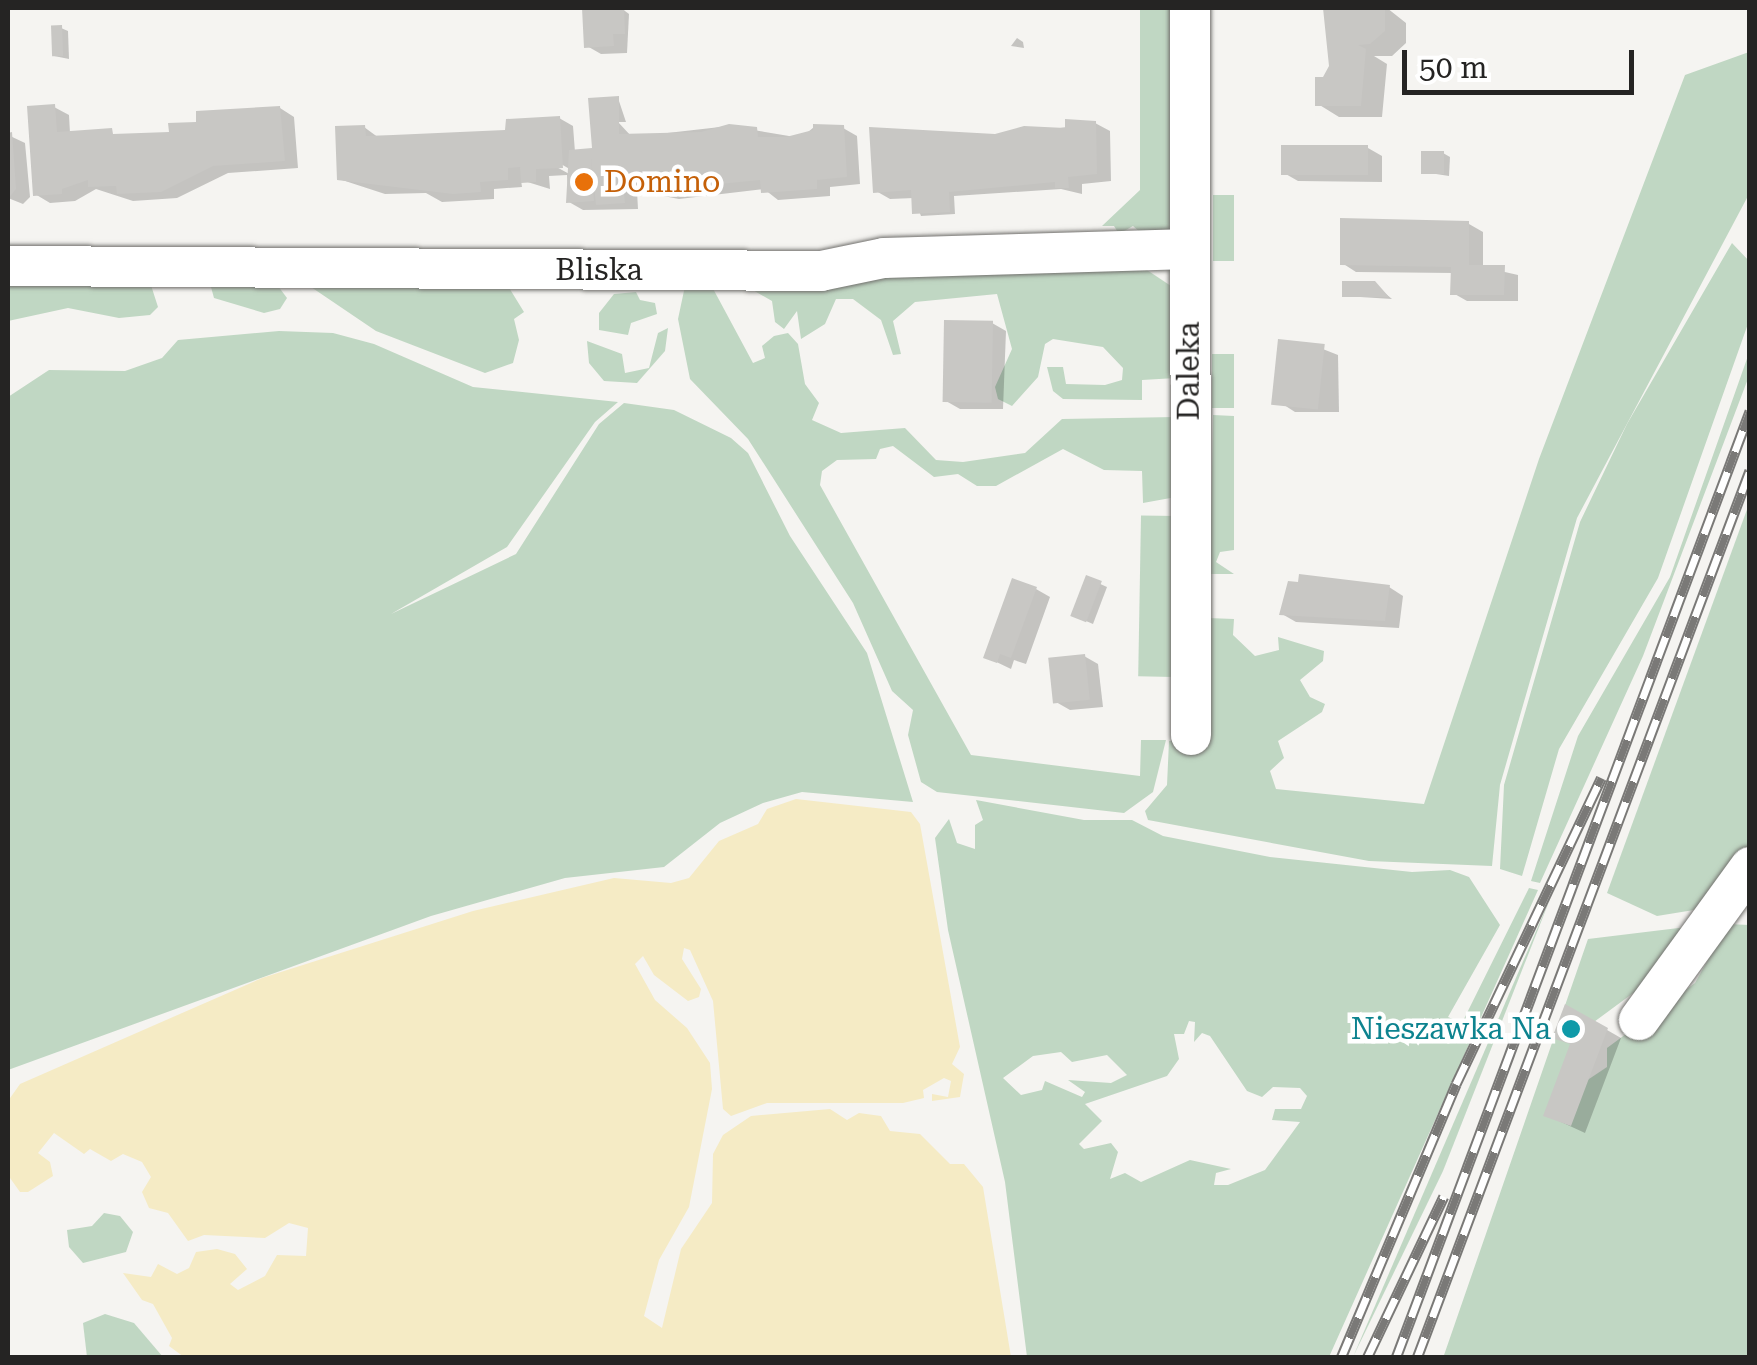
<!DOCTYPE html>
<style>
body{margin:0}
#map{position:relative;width:1757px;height:1365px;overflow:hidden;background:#f5f4f1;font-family:"Roboto Serif",serif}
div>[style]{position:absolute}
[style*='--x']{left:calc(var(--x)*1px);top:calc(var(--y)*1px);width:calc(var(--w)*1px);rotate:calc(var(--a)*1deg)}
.green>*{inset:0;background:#c0d7c3;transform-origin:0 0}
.sand>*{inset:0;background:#f5ebc5}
.shadow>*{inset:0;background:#0003}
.building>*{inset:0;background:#c8c7c4;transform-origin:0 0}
.roads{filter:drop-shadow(0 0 2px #71706d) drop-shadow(0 0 2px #71706d)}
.minor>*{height:40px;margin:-20px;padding:0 20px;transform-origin:20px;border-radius:20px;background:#fff}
.rail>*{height:11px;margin-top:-5.5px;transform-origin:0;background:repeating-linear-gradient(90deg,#fff 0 22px,#7a7977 0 44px);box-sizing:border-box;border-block:2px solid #7a7977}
.dots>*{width:28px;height:28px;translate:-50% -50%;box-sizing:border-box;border:5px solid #fff;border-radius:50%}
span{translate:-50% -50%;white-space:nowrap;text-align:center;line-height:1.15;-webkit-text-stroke:9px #fff;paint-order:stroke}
.food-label{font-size:30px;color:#c56008}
.left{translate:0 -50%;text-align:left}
.street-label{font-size:30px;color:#252423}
.culture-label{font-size:30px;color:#0d838f}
.right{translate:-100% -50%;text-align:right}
.frame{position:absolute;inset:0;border:10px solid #252423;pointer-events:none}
.scale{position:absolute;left:1402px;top:50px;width:232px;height:45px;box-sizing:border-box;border:5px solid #252423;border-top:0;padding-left:12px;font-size:30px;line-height:35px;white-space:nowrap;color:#252423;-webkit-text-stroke:8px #fff;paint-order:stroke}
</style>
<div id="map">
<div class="green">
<div style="clip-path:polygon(1140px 8px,1176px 8px,1171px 231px,1141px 233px,1133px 226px,1119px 234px,1114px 226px,1102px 226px,1140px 190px)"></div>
<div style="clip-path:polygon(1749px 52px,1748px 196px,1577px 518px,1500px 785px,1492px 866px,1369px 861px,1148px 820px,1145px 811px,1167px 785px,1169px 741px,1203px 741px,1208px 618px,1234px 619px,1233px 635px,1255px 656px,1279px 650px,1278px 637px,1324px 651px,1323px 661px,1300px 680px,1310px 697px,1325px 704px,1322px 712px,1278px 741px,1284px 758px,1270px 771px,1276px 789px,1424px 804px,1539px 459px,1685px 75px)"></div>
<div style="left:1213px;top:195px;width:21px;height:66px"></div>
<div style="clip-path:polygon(1732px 243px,1749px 261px,1749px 321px,1658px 578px,1559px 749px,1522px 876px,1500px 869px,1504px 785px,1580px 522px,1627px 424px)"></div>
<div style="clip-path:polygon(1144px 268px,1174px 288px,1176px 378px,1142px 380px,1142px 400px,1063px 399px,1053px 391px,1047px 367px,1063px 367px,1066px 384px,1105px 385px,1122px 380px,1123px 368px,1103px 347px,1053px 339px,1045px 344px,1038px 377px,1012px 406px,998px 399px,995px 387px,1012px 349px,997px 294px,915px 302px,893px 321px,901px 354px,893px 355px,881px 320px,853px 299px,836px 299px,825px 324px,801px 339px,797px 311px,784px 329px,775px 322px,772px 301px,739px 282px,710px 283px,753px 363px,765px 358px,762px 346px,774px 336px,788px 333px,798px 344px,805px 384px,819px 403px,812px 420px,841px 433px,905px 428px,936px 460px,963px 462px,1025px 453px,1062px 419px,1175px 417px,1176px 497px,1143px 503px,1142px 471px,1104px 470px,1063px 449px,996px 486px,977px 486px,958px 474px,934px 477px,893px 446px,880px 449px,876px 459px,837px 460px,822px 471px,820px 485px,971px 755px,1140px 776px,1141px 740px,1166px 740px,1153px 792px,1124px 813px,937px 792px,921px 782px,908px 735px,913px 710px,892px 691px,853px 603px,748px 439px,690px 379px,678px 319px,685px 286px,699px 281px,832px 281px,884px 270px)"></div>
<div style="clip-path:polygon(8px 278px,149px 279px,158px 307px,150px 315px,119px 318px,68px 308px,8px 321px)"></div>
<div style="clip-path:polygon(278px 286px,287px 298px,280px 309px,264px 313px,214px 298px,211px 287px)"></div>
<div style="clip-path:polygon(508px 286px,524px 312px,514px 319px,519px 340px,513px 363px,485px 373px,376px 331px,311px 287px)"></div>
<div style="clip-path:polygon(636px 292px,640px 300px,655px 303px,657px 314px,631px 323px,628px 335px,599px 330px,599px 313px,614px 294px)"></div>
<div style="clip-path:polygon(668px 328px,665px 351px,637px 383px,604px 381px,589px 363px,587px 341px,622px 354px,625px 373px,649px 368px,658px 333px)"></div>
<div style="clip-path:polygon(279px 331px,333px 333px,374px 344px,473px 387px,618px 402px,595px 422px,507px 547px,391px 614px,516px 554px,599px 424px,624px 403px,674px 410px,731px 438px,748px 453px,790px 536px,867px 653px,913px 802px,802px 792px,763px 803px,720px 823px,664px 867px,565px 878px,431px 916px,8px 1070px,8px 397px,49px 370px,125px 371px,162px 358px,178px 340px)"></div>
<div style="clip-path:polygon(1749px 353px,1749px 376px,1643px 656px,1540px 883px,1531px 881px,1578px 736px,1670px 577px)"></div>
<div style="left:1234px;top:354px;width:54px;height:22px;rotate:90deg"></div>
<div style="clip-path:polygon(1213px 415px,1234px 416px,1234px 550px,1220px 552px,1216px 562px,1234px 574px,1210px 574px)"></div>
<div style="clip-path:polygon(1749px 504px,1749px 853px,1700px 909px,1657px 916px,1607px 893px)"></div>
<div style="left:1176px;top:516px;width:161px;height:35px;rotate:91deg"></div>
<div style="clip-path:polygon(evenodd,976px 800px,1084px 820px,1132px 820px,1163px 836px,1270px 857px,1412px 872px,1450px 870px,1469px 877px,1500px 925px,1448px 1017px,1462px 1023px,1529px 888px,1538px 890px,1329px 1357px,1027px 1357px,1005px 1182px,948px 930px,935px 838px,949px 819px,957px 843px,975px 849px,975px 825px,983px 820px,976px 800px,1189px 1021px,1195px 1022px,1194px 1042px,1202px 1033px,1210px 1036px,1247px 1091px,1262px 1097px,1273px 1087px,1300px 1088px,1307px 1096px,1301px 1109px,1275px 1109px,1272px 1120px,1300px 1122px,1265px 1170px,1228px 1185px,1214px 1185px,1216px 1173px,1231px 1169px,1190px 1160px,1141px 1182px,1125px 1173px,1110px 1179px,1118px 1152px,1111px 1143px,1084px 1149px,1079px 1144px,1102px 1121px,1085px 1104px,1167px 1076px,1179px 1059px,1174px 1034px,1184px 1034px,1189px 1021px,976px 800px,1061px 1052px,1072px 1062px,1107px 1055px,1127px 1075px,1111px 1083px,1068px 1080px,1085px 1092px,1082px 1097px,1045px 1081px,1042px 1090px,1021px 1095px,1003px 1078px,1033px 1056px,1061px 1052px)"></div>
<div style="clip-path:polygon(1552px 894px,1443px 1171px,1353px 1357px)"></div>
<div style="clip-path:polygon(1728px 924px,1749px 925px,1749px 1357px,1443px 1358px,1588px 939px,1695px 926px,1674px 963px,1579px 1033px,1580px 1085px,1607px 1067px,1607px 1048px,1695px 983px)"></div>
<div style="clip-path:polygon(104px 1213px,120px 1216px,133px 1232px,126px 1252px,83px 1263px,69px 1247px,67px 1230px,92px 1226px)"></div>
<div style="clip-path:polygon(105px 1314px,134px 1323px,163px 1357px,87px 1357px,83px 1323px)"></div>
</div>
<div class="sand">
<div style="clip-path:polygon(796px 799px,911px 812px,920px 824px,960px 1047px,952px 1064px,964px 1074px,960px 1097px,932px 1101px,932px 1094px,948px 1097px,951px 1081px,944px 1078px,923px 1090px,924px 1098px,903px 1103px,767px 1103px,731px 1116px,723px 1109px,713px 1001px,690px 950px,684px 948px,682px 959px,701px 989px,699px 997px,688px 1001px,654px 975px,643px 956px,635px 964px,655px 1000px,687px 1028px,710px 1063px,712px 1089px,689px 1207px,659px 1260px,644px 1316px,662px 1328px,681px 1249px,712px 1203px,713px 1154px,723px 1135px,751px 1116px,830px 1109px,847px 1120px,859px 1113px,881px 1116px,890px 1131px,920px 1134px,950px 1164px,964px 1164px,983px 1187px,1011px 1357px,184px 1357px,169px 1346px,172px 1338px,153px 1304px,142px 1300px,123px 1273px,151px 1277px,158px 1264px,177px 1274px,189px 1268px,196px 1252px,217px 1249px,235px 1254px,247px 1269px,230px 1284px,238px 1290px,265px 1276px,277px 1255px,306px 1256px,308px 1228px,289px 1223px,265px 1238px,204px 1235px,188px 1241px,168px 1213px,149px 1208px,142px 1192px,151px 1177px,142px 1162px,123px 1154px,111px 1161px,90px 1149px,84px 1154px,54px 1133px,38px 1153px,50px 1162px,53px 1176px,28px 1192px,20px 1192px,10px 1178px,8px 1101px,20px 1084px,262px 978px,473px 911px,614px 878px,671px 883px,689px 878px,719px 841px,758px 824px,767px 809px)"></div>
</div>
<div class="shadow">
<div style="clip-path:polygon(585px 8px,621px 8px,629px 14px,627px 53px,601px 54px,587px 46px)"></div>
<div style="clip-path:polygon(1327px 8px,1387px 8px,1406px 23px,1406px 43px,1392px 56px,1374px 56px,1387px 64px,1382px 117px,1339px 117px,1318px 104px,1331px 66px)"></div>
<div style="clip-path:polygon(61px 28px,68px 31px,69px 59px,54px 56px)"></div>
<div style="clip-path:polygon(1017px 38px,1023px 42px,1024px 48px,1011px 46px)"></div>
<div style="clip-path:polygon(evenodd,618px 98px,626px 122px,618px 122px,632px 137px,729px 126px,801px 138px,814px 127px,843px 128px,857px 136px,860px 184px,830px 187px,830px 196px,778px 200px,764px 189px,679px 199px,637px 191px,638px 209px,583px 210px,569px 202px,567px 175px,549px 176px,550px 189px,521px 180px,522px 187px,494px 189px,494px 199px,442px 202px,426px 193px,385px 194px,339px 179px,364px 127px,379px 138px,508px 132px,559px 118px,573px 126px,575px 152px,594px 150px,618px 98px,554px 160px,573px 171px,573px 176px,551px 164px,554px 160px)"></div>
<div style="clip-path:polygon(54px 107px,69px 115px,70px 133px,121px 136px,172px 134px,280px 108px,294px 117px,298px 168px,228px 173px,177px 198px,133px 201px,96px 189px,75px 201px,50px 203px,35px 194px)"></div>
<div style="clip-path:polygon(1095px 123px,1110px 131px,1111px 181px,1082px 184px,1082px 194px,1061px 189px,954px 196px,955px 214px,921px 216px,914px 198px,890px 199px,876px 191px,996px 137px)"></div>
<div style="clip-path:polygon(8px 135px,25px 143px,30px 197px,23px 204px,8px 198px)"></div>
<div style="clip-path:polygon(1368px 148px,1382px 156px,1382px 182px,1298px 181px,1284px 173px)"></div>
<div style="clip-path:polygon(1443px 153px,1450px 157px,1449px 176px,1423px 172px)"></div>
<div style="clip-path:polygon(1469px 224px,1483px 232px,1483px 267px,1518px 275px,1518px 301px,1467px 301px,1453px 293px,1453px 273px,1356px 272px,1342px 263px)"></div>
<div style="clip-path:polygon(1374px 284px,1392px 299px,1344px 296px)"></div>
<div style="clip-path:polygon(992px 323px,1006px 331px,1003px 409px,960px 409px,946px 401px)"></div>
<div style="clip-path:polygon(1281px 342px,1305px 342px,1338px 355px,1339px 412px,1295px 412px,1281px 403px)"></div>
<div style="clip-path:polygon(1087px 578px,1107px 587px,1093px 624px,1079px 618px)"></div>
<div style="clip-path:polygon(1300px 585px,1389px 587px,1403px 596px,1399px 628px,1296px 622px,1282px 614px)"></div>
<div style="clip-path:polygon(1036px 589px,1050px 597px,1026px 664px,1014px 660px,1011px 669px,986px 657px)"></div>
<div style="clip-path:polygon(1084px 656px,1098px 664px,1103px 707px,1070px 710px,1056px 702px)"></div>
<div style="clip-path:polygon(1567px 1007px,1621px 1038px,1585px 1133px,1546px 1115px,1573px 1044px)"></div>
</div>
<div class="building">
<div style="clip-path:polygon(582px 8px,624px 8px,625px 34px,613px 34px,614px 46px,584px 48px)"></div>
<div style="clip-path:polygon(1323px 8px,1385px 8px,1385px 31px,1370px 44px,1358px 45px,1366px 49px,1361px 106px,1315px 106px,1315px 77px,1323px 77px,1329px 66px)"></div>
<div style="left:62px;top:25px;width:31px;height:11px;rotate:88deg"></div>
<div style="clip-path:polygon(619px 96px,619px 134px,701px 132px,729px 124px,757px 127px,758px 137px,786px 137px,813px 130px,813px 124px,844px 125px,847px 177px,817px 180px,817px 189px,761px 193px,760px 180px,720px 184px,720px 193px,705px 191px,705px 185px,663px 192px,663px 186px,623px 184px,625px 203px,596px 205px,591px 157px,594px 201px,566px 203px,569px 150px,592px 148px,588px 98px)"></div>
<div style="clip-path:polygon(55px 104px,57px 132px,112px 128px,113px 134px,169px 132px,168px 123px,196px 122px,196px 111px,280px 106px,285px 161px,213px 166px,161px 192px,117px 194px,116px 186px,88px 187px,88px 180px,62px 189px,62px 194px,33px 196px,27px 106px)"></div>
<div style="clip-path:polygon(560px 116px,563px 168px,536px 169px,536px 182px,521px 183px,520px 167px,508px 168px,508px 180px,480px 182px,481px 192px,453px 194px,337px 180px,335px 126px,365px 125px,366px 136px,393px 135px,505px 130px,506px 119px)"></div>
<div style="clip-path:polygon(1065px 119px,1096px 121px,1097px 174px,1068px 177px,1069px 188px,1055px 188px,1055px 182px,949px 192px,950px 212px,912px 214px,911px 190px,873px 193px,869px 127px,995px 134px,1024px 126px,1065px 128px)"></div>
<div style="clip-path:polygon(12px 132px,16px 189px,8px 199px,8px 133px)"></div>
<div style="left:1281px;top:145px;width:87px;height:30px"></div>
<div style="left:1421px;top:151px;width:23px;height:23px"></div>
<div style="clip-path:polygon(1340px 218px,1469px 221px,1469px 265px,1505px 265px,1504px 295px,1450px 295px,1451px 267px,1340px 265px)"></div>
<div style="clip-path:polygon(1342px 281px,1375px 281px,1389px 297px,1342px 297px)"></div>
<div style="left:944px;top:320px;width:49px;height:82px;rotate:1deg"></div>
<div style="left:1278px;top:339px;width:47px;height:66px;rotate:6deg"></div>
<div style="clip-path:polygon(1299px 574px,1390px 585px,1385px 621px,1279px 615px,1288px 581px,1298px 582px)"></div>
<div style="left:1086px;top:575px;width:17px;height:44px;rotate:21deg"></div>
<div style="clip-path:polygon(1012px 578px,1037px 587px,1011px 658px,1000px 654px,997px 663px,983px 658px)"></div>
<div style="left:1085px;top:654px;width:46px;height:37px;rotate:84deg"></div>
<div style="clip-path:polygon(1565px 1004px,1608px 1028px,1571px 1126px,1543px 1116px,1570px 1044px,1552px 1038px)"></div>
</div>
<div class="roads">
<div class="minor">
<div style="--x:1190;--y:8;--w:727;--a:89.92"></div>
<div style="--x:8;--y:266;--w:813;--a:0.35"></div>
<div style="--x:821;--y:271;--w:64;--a:-11.7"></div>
<div style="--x:884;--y:258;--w:306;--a:-1.7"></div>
<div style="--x:1639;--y:1020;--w:189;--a:-54"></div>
</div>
</div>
<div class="rail">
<div style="--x:1341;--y:1358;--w:297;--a:-67.2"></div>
<div style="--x:1456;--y:1084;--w:339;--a:-64.6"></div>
<div style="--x:1367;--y:1358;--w:179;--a:-64.6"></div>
<div style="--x:1396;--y:1358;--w:1011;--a:-69.5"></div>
<div style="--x:1417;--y:1358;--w:948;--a:-69.44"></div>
</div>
<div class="dots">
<div style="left:584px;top:182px;background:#e8710a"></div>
<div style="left:1571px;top:1029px;background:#0f9aa8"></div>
</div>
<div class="food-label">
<span class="left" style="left:604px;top:182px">Domino</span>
</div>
<div class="street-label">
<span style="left:599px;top:270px">Bliska</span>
<span style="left:1189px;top:371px;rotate:-90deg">Daleka</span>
</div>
<div class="culture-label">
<span class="right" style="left:1551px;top:1029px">Nieszawka Na</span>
</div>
<div class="frame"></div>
<div class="scale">50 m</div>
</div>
